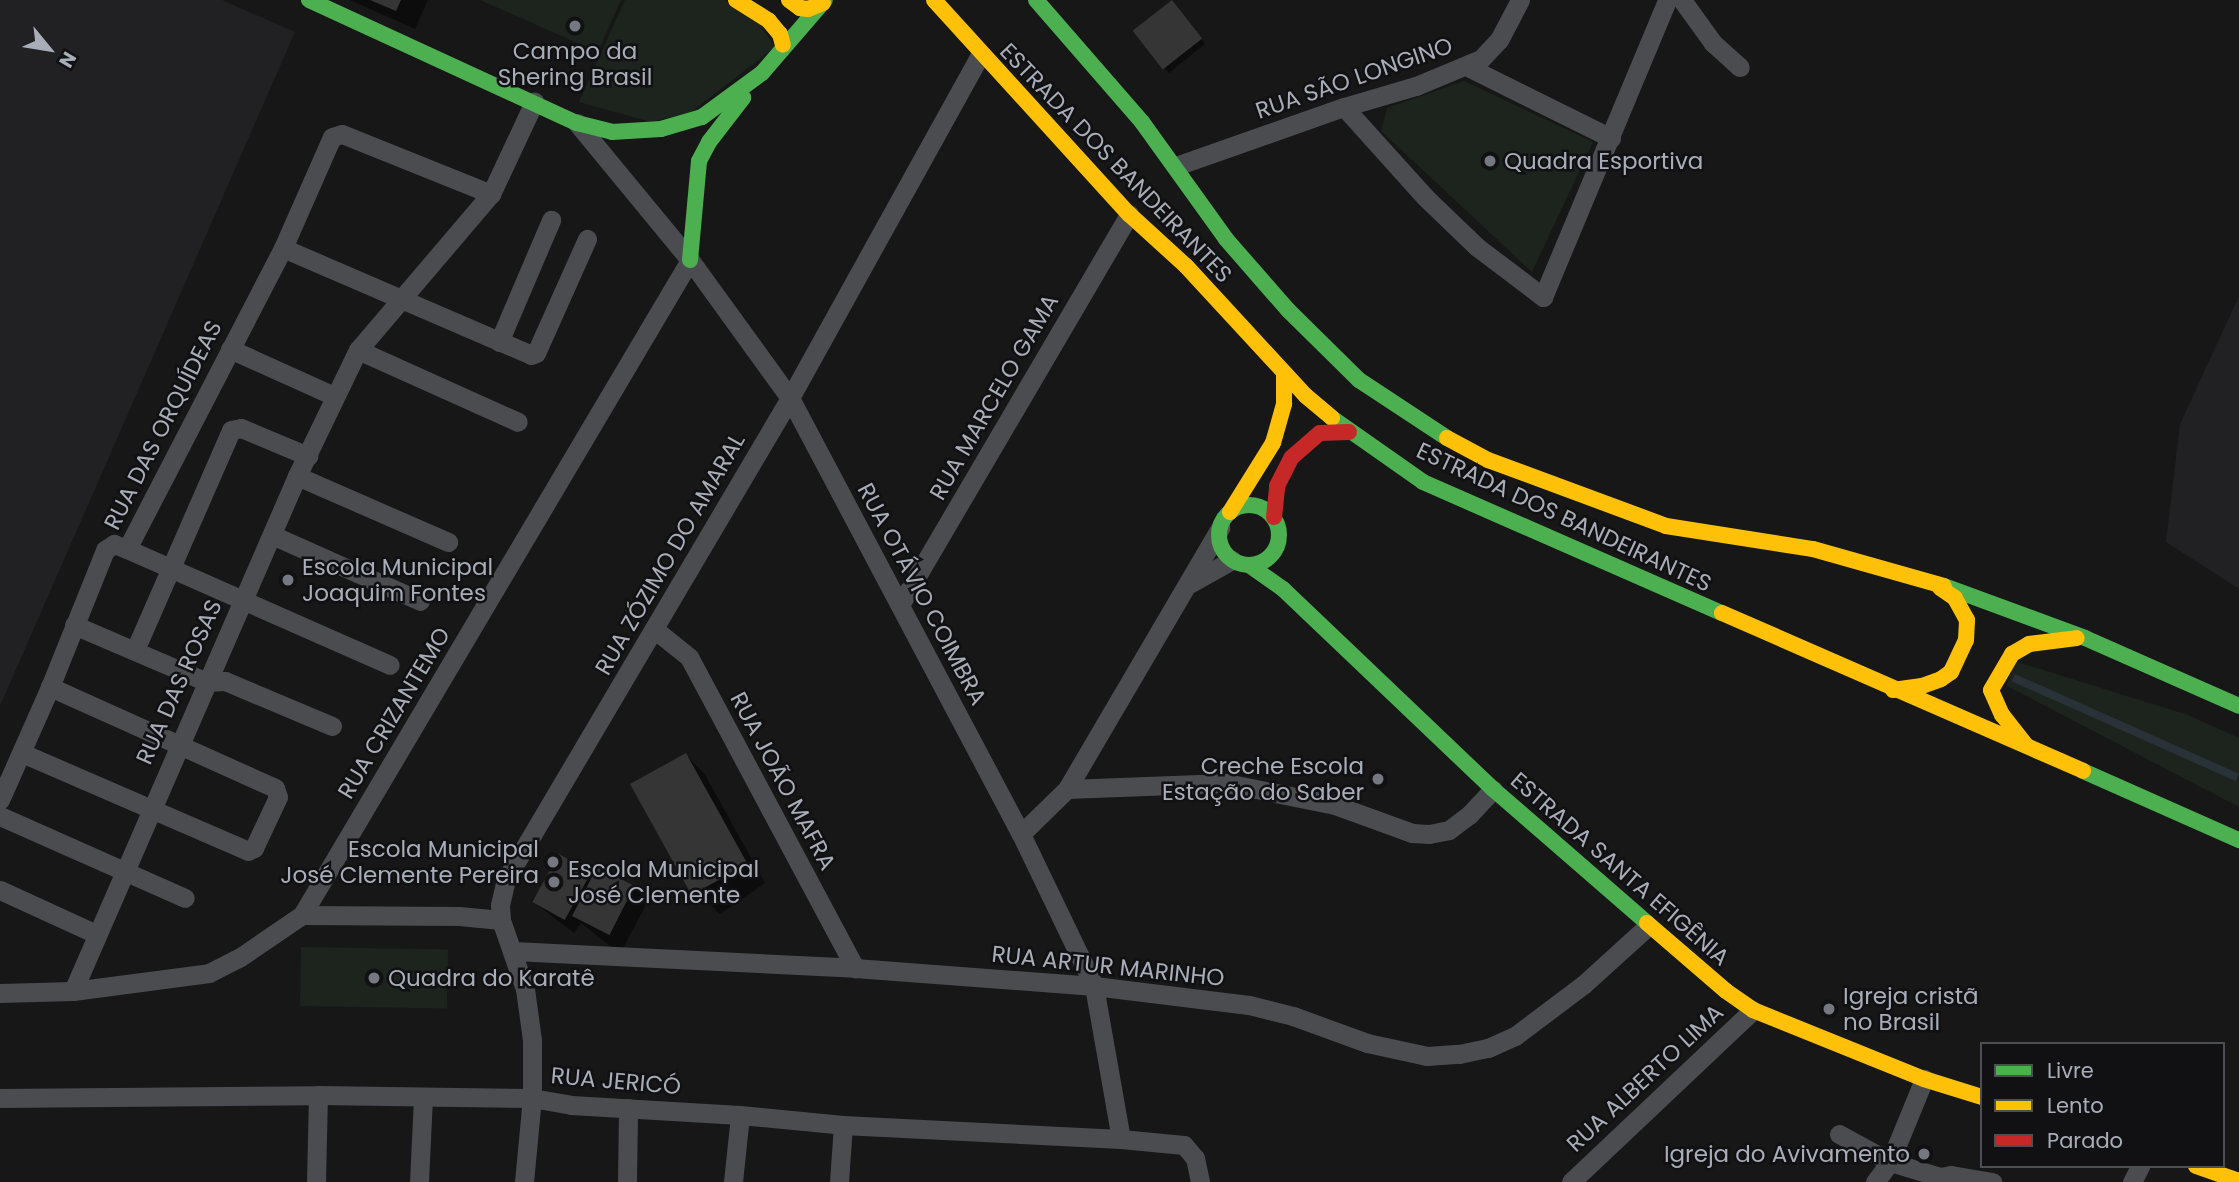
<!DOCTYPE html>
<meta charset="utf-8">
<style>
body{margin:0}
#map{position:relative;width:2239px;height:1182px;overflow:hidden;background:#171717;font-family:Poppins,sans-serif}
div>[style]{position:absolute}
[style*='--x']{left:calc(var(--x)*1px);top:calc(var(--y)*1px);width:calc(var(--w)*1px);rotate:calc(var(--a)*1deg)}
.built>*{inset:0;background:#212123}
.green>*{inset:0;background:#1d241e;transform-origin:0 0}
.water>*{inset:0;background:#2a3239;transform-origin:0 0}
.shadow>*{inset:0;background:#0007}
.building>*{inset:0;background:#353536;transform-origin:0 0}
.street>*{height:19px;margin:-9.5px;padding:0 9.5px;transform-origin:9.5px;border-radius:9.5px;background:#4b4c50}
.fast>*{height:16px;margin:-8px;padding:0 8px;transform-origin:8px;border-radius:8px;background:#4caf50}
.fast>.ring{margin:-8px;padding:0;box-sizing:content-box;background:none;border:16px solid #4caf50;border-radius:50%}
.slow>*{height:16px;margin:-8px;padding:0 8px;transform-origin:8px;border-radius:8px;background:#ffc107}
.jam>*{height:16px;margin:-8px;padding:0 8px;transform-origin:8px;border-radius:8px;background:#c62828}
.dots>*{width:19px;height:19px;translate:-50% -50%;box-sizing:border-box;border:4px solid #111113;border-radius:50%}
span{translate:-50% -50%;white-space:nowrap;text-align:center;line-height:1.15;-webkit-text-stroke:5px #111113;paint-order:stroke}
.poi-label{font-size:23px;color:#a8adb8}
.left{translate:0 -50%;text-align:left}
.right{translate:-100% -50%;text-align:right}
.street-label{font-size:23px;color:#a8adb8}
.legend{position:absolute;left:1980px;top:1042px;width:245px;height:126px;box-sizing:border-box;background:#111113;border:2px solid #4d4f55;margin:0;padding:9px 12px;list-style:none;font-size:21px;color:#a8adb8}
.legend li{display:flex;align-items:center;gap:14px;height:35px}
.legend b{width:35px;border:2px solid #4d4f55}
.north{position:absolute;left:14px;top:14px;width:70px;height:70px;-webkit-text-stroke:5px #111113;paint-order:stroke;rotate:120deg;font-size:19px;font-weight:700;line-height:28px;text-align:center;color:#a8adb8}
.north::after{content:'';display:block;margin:auto;width:24px;height:32px;background:#a8adb8;clip-path:polygon(50% 0,100% 100%,50% 72%,0 100%)}
</style>
<div id="map">
<div class="built">
<div style="clip-path:polygon(0 0,222px 0,295px 32px,0 706px)"></div>
<div style="clip-path:polygon(2239px 296px,2239px 589px,2166px 542px,2180px 424px)"></div>
</div>
<div class="green">
<div style="clip-path:polygon(480px 0,621px 0,598px 52px)"></div>
<div style="clip-path:polygon(625px 0,726px 0,754px 16px,775px 47px,691px 112px,651px 122px,579px 102px)"></div>
<div style="clip-path:polygon(1464px 81px,1593px 142px,1532px 272px,1381px 131px,1387px 108px)"></div>
<div style="clip-path:polygon(2014px 661px,2188px 715px,2239px 738px,2239px 807px,2007px 686px)"></div>
<div style="left:301px;top:947px;width:147px;height:59px;rotate:1deg"></div>
</div>
<div class="water">
<div style="left:2015px;top:674px;width:245px;height:8px;rotate:24deg"></div>
</div>
<div class="shadow">
<div style="clip-path:polygon(350px 0,428px 0,415px 29px)"></div>
<div style="clip-path:polygon(1175px 6px,1205px 44px,1169px 73px,1165px 69px)"></div>
<div style="clip-path:polygon(686px 755px,704px 773px,765px 883px,720px 914px,702px 896px)"></div>
<div style="clip-path:polygon(590px 874px,634px 887px,648px 901px,620px 954px,581px 923px,574px 933px,531px 900px)"></div>
</div>
<div class="building">
<div style="clip-path:polygon(370px 0,401px 0,396px 11px)"></div>
<div style="left:1172px;top:0;width:49px;height:50px;rotate:52deg"></div>
<div style="left:686px;top:753px;width:127px;height:64px;rotate:61deg"></div>
<div style="left:559px;top:854px;width:37px;height:55px;rotate:29deg"></div>
<div style="left:597px;top:867px;width:42px;height:55px;rotate:27deg"></div>
</div>
<div class="street">
<div style="--x:1682;--y:0;--w:53;--a:54.2"></div>
<div style="--x:1713;--y:43;--w:36;--a:42"></div>
<div style="--x:1466;--y:66;--w:162;--a:26.4"></div>
<div style="--x:1344;--y:107;--w:121;--a:48"></div>
<div style="--x:1425;--y:197;--w:72;--a:43.9"></div>
<div style="--x:1477;--y:247;--w:83;--a:37.1"></div>
<div style="--x:1543;--y:297;--w:322;--a:-67.3"></div>
<div style="--x:577;--y:123;--w:178;--a:50.5"></div>
<div style="--x:690;--y:260;--w:170;--a:54.1"></div>
<div style="--x:790;--y:398;--w:493;--a:62.1"></div>
<div style="--x:1021;--y:834;--w:169;--a:64.3"></div>
<div style="--x:1094;--y:986;--w:155;--a:80"></div>
<div style="--x:1176;--y:166;--w:178;--a:-19.4"></div>
<div style="--x:1344;--y:107;--w:75;--a:-16.3"></div>
<div style="--x:1416;--y:86;--w:70;--a:-22.6"></div>
<div style="--x:1481;--y:59;--w:26;--a:-47"></div>
<div style="--x:1499;--y:40;--w:45;--a:-62.3"></div>
<div style="--x:283;--y:248;--w:270;--a:23.3"></div>
<div style="--x:531;--y:355;--w:5;--a:-22"></div>
<div style="--x:536;--y:353;--w:125;--a:-65.9"></div>
<div style="--x:499;--y:342;--w:133;--a:-66.9"></div>
<div style="--x:230;--y:349;--w:114;--a:24.3"></div>
<div style="--x:358;--y:350;--w:175;--a:24.2"></div>
<div style="--x:297;--y:476;--w:165;--a:23.6"></div>
<div style="--x:272;--y:535;--w:162;--a:24"></div>
<div style="--x:127;--y:549;--w:287;--a:23.8"></div>
<div style="--x:1191;--y:583;--w:47;--a:-29.3"></div>
<div style="--x:900;--y:605;--w:453;--a:-59.6"></div>
<div style="--x:74;--y:625;--w:145;--a:23.2"></div>
<div style="--x:207;--y:682;--w:18;--a:-3"></div>
<div style="--x:225;--y:681;--w:116;--a:22.8"></div>
<div style="--x:654;--y:629;--w:45;--a:38.7"></div>
<div style="--x:689;--y:657;--w:353;--a:61.9"></div>
<div style="--x:135;--y:650;--w:240;--a:-66.4"></div>
<div style="--x:231;--y:430;--w:10;--a:-11"></div>
<div style="--x:241;--y:428;--w:73;--a:22.7"></div>
<div style="--x:22;--y:753;--w:246;--a:23.4"></div>
<div style="--x:248;--y:851;--w:7;--a:-27"></div>
<div style="--x:254;--y:848;--w:56;--a:-64.8"></div>
<div style="--x:278;--y:797;--w:9;--a:-108"></div>
<div style="--x:275;--y:788;--w:247;--a:-155.8"></div>
<div style="--x:1067;--y:789;--w:159;--a:-2.2"></div>
<div style="--x:1226;--y:783;--w:111;--a:11.4"></div>
<div style="--x:1335;--y:805;--w:82;--a:20"></div>
<div style="--x:1412;--y:833;--w:17;--a:3"></div>
<div style="--x:1429;--y:834;--w:20;--a:-11"></div>
<div style="--x:1449;--y:830;--w:25;--a:-37"></div>
<div style="--x:1469;--y:815;--w:35;--a:-47"></div>
<div style="--x:0;--y:800;--w:124;--a:-66.1"></div>
<div style="--x:50;--y:687;--w:148;--a:-68.1"></div>
<div style="--x:105;--y:550;--w:11;--a:-34"></div>
<div style="--x:114;--y:544;--w:14;--a:21"></div>
<div style="--x:127;--y:549;--w:339;--a:-62.6"></div>
<div style="--x:283;--y:248;--w:121;--a:-66.2"></div>
<div style="--x:332;--y:137;--w:10;--a:-17"></div>
<div style="--x:342;--y:134;--w:161;--a:21.9"></div>
<div style="--x:0;--y:816;--w:202;--a:23.9"></div>
<div style="--x:1021;--y:834;--w:64;--a:-44.4"></div>
<div style="--x:1067;--y:789;--w:303;--a:-59.6"></div>
<div style="--x:0;--y:890;--w:106;--a:24.6"></div>
<div style="--x:302;--y:915;--w:157;--a:0.4"></div>
<div style="--x:459;--y:916;--w:42;--a:5.4"></div>
<div style="--x:513;--y:951;--w:342;--a:2.8"></div>
<div style="--x:855;--y:968;--w:240;--a:4.3"></div>
<div style="--x:1094;--y:986;--w:156;--a:7"></div>
<div style="--x:1249;--y:1005;--w:45;--a:14"></div>
<div style="--x:1293;--y:1016;--w:79;--a:20"></div>
<div style="--x:1367;--y:1043;--w:61;--a:12.2"></div>
<div style="--x:1427;--y:1056;--w:32;--a:-4"></div>
<div style="--x:1459;--y:1054;--w:30;--a:-12"></div>
<div style="--x:1488;--y:1048;--w:30;--a:-24"></div>
<div style="--x:1515;--y:1036;--w:85;--a:-36.9"></div>
<div style="--x:1583;--y:985;--w:88;--a:-42.2"></div>
<div style="--x:73;--y:991;--w:562;--a:-66.49"></div>
<div style="--x:297;--y:476;--w:140;--a:-64.2"></div>
<div style="--x:358;--y:350;--w:205;--a:-49.6"></div>
<div style="--x:491;--y:194;--w:102;--a:-64.9"></div>
<div style="--x:0;--y:993;--w:73;--a:-1.6"></div>
<div style="--x:73;--y:991;--w:137;--a:-7.5"></div>
<div style="--x:209;--y:973;--w:34;--a:-27"></div>
<div style="--x:239;--y:958;--w:76;--a:-34.3"></div>
<div style="--x:302;--y:915;--w:761;--a:-59.36"></div>
<div style="--x:0;--y:1098;--w:318;--a:-0.5"></div>
<div style="--x:318;--y:1095;--w:214;--a:0.8"></div>
<div style="--x:532;--y:1098;--w:40;--a:10"></div>
<div style="--x:571;--y:1105;--w:169;--a:3.4"></div>
<div style="--x:740;--y:1115;--w:103;--a:5.5"></div>
<div style="--x:843;--y:1125;--w:278;--a:2.9"></div>
<div style="--x:1121;--y:1139;--w:63;--a:5.4"></div>
<div style="--x:1184;--y:1145;--w:17;--a:50"></div>
<div style="--x:1195;--y:1158;--w:25;--a:78"></div>
<div style="--x:1839;--y:1134;--w:58;--a:28.8"></div>
<div style="--x:1890;--y:1162;--w:52;--a:16.7"></div>
<div style="--x:1940;--y:1177;--w:11;--a:-10"></div>
<div style="--x:1951;--y:1175;--w:42;--a:9.7"></div>
<div style="--x:316;--y:1182;--w:87;--a:-88.7"></div>
<div style="--x:419;--y:1182;--w:85;--a:-87.3"></div>
<div style="--x:524;--y:1182;--w:84;--a:-84.6"></div>
<div style="--x:532;--y:1098;--w:58;--a:-90"></div>
<div style="--x:532;--y:1040;--w:51;--a:-97.8"></div>
<div style="--x:525;--y:989;--w:73;--a:-109.2"></div>
<div style="--x:501;--y:920;--w:15;--a:-94"></div>
<div style="--x:500;--y:905;--w:27;--a:-77"></div>
<div style="--x:506;--y:879;--w:559;--a:-59.44"></div>
<div style="--x:790;--y:398;--w:392;--a:-61"></div>
<div style="--x:627;--y:1182;--w:74;--a:-89.2"></div>
<div style="--x:733;--y:1182;--w:67;--a:-84"></div>
<div style="--x:839;--y:1182;--w:57;--a:-86"></div>
<div style="--x:1571;--y:1182;--w:250;--a:-43.4"></div>
<div style="--x:1875;--y:1182;--w:25;--a:-53"></div>
<div style="--x:1890;--y:1162;--w:90;--a:-67.7"></div>
<div style="--x:2132;--y:1182;--w:18;--a:-63"></div>
</div>
<div class="fast">
<div style="--x:309;--y:0;--w:295;--a:24.7"></div>
<div style="--x:577;--y:123;--w:36;--a:14"></div>
<div style="--x:612;--y:132;--w:49;--a:-3.5"></div>
<div style="--x:661;--y:129;--w:43;--a:-16.3"></div>
<div style="--x:702;--y:117;--w:74;--a:-36.3"></div>
<div style="--x:762;--y:73;--w:96;--a:-49.2"></div>
<div style="--x:1036;--y:0;--w:162;--a:49"></div>
<div style="--x:1142;--y:122;--w:144;--a:54.3"></div>
<div style="--x:1226;--y:239;--w:94;--a:48.9"></div>
<div style="--x:1288;--y:310;--w:100;--a:44.6"></div>
<div style="--x:1359;--y:380;--w:105;--a:33.4"></div>
<div style="--x:690;--y:260;--w:99;--a:-84.8"></div>
<div style="--x:699;--y:161;--w:21;--a:-62"></div>
<div style="--x:709;--y:142;--w:56;--a:-52.3"></div>
<div style="--x:1332;--y:418;--w:111;--a:35.1"></div>
<div style="--x:1423;--y:482;--w:326;--a:23.7"></div>
<div class="ring" style="left:1219px;top:505px;width:44px;height:44px"></div>
<div style="--x:1249;--y:565;--w:42;--a:35.2"></div>
<div style="--x:1283;--y:589;--w:290;--a:43.6"></div>
<div style="--x:1493;--y:789;--w:204;--a:41"></div>
<div style="--x:1944;--y:586;--w:150;--a:20.2"></div>
<div style="--x:2085;--y:638;--w:168;--a:23.8"></div>
<div style="--x:2083;--y:771;--w:171;--a:23.9"></div>
</div>
<div class="slow">
<div style="--x:736;--y:0;--w:39;--a:32"></div>
<div style="--x:769;--y:21;--w:17;--a:50"></div>
<div style="--x:780;--y:34;--w:11;--a:75"></div>
<div style="--x:789;--y:0;--w:14;--a:36"></div>
<div style="--x:800;--y:8;--w:8;--a:7"></div>
<div style="--x:808;--y:9;--w:16;--a:-22"></div>
<div style="--x:934;--y:0;--w:290;--a:47.7"></div>
<div style="--x:1129;--y:214;--w:77;--a:42.4"></div>
<div style="--x:1186;--y:266;--w:177;--a:47.3"></div>
<div style="--x:1306;--y:396;--w:34;--a:40"></div>
<div style="--x:1447;--y:438;--w:47;--a:28.2"></div>
<div style="--x:1488;--y:460;--w:190;--a:20.3"></div>
<div style="--x:1666;--y:526;--w:149;--a:8.9"></div>
<div style="--x:1813;--y:549;--w:136;--a:15.8"></div>
<div style="--x:1230;--y:512;--w:81;--a:-58.1"></div>
<div style="--x:1273;--y:443;--w:41;--a:-74.2"></div>
<div style="--x:1284;--y:404;--w:30;--a:-90"></div>
<div style="--x:1722;--y:613;--w:394;--a:23.6"></div>
<div style="--x:1893;--y:690;--w:29;--a:-8"></div>
<div style="--x:1922;--y:686;--w:20;--a:-20"></div>
<div style="--x:1941;--y:679;--w:12;--a:-35"></div>
<div style="--x:1951;--y:672;--w:35;--a:-65"></div>
<div style="--x:1966;--y:640;--w:20;--a:-87"></div>
<div style="--x:1967;--y:620;--w:25;--a:-119"></div>
<div style="--x:1955;--y:598;--w:18;--a:-146"></div>
<div style="--x:2025;--y:744;--w:37;--a:-128"></div>
<div style="--x:2002;--y:715;--w:27;--a:-114"></div>
<div style="--x:1991;--y:690;--w:42;--a:-59.7"></div>
<div style="--x:2012;--y:654;--w:20;--a:-30"></div>
<div style="--x:2029;--y:644;--w:48;--a:-7.1"></div>
<div style="--x:1647;--y:923;--w:104;--a:40.7"></div>
<div style="--x:1726;--y:991;--w:33;--a:35"></div>
<div style="--x:1753;--y:1010;--w:184;--a:22"></div>
<div style="--x:1924;--y:1079;--w:61;--a:17.2"></div>
<div style="--x:2196;--y:1166;--w:46;--a:19.2"></div>
</div>
<div class="jam">
<div style="--x:1274;--y:517;--w:31;--a:-84"></div>
<div style="--x:1277;--y:486;--w:31;--a:-63"></div>
<div style="--x:1291;--y:458;--w:38;--a:-41"></div>
<div style="--x:1320;--y:433;--w:29;--a:-2"></div>
</div>
<div class="dots">
<div style="left:575px;top:26px;background:#757880"></div>
<div style="left:1490px;top:161px;background:#757880"></div>
<div style="left:288px;top:580px;background:#757880"></div>
<div style="left:1378px;top:779px;background:#757880"></div>
<div style="left:553px;top:862px;background:#757880"></div>
<div style="left:554px;top:882px;background:#757880"></div>
<div style="left:374px;top:978px;background:#757880"></div>
<div style="left:1829px;top:1009px;background:#757880"></div>
<div style="left:1924px;top:1154px;background:#757880"></div>
</div>
<div class="poi-label">
<span style="left:575px;top:64px">Campo da<br>Shering Brasil</span>
<span class="left" style="left:1504px;top:161px">Quadra Esportiva</span>
<span class="left" style="left:302px;top:580px">Escola Municipal<br>Joaquim Fontes</span>
<span class="right" style="left:1364px;top:779px">Creche Escola<br>Estação do Saber</span>
<span class="right" style="left:539px;top:862px">Escola Municipal<br>José Clemente Pereira</span>
<span class="left" style="left:568px;top:882px">Escola Municipal<br>José Clemente</span>
<span class="left" style="left:388px;top:978px">Quadra do Karatê</span>
<span class="left" style="left:1843px;top:1009px">Igreja cristã<br>no Brasil</span>
<span class="right" style="left:1910px;top:1154px">Igreja do Avivamento</span>
</div>
<div class="street-label">
<span style="left:1354px;top:78px;rotate:-19deg">RUA SÃO LONGINO</span>
<span style="left:1116px;top:163px;rotate:46deg">ESTRADA DOS BANDEIRANTES</span>
<span style="left:994px;top:397px;rotate:-60deg">RUA MARCELO GAMA</span>
<span style="left:163px;top:425px;rotate:-63deg">RUA DAS ORQUÍDEAS</span>
<span style="left:1564px;top:517px;rotate:25deg">ESTRADA DOS BANDEIRANTES</span>
<span style="left:670px;top:554px;rotate:-60deg">RUA ZÓZIMO DO AMARAL</span>
<span style="left:922px;top:594px;rotate:62deg">RUA OTÁVIO COIMBRA</span>
<span style="left:179px;top:682px;rotate:-66deg">RUA DAS ROSAS</span>
<span style="left:394px;top:713px;rotate:-59deg">RUA CRIZANTEMO</span>
<span style="left:783px;top:781px;rotate:62deg">RUA JOÃO MAFRA</span>
<span style="left:1620px;top:869px;rotate:41deg">ESTRADA SANTA EFIGÊNIA</span>
<span style="left:1108px;top:966px;rotate:6deg">RUA ARTUR MARINHO</span>
<span style="left:1645px;top:1078px;rotate:-43deg">RUA ALBERTO LIMA</span>
<span style="left:616px;top:1081px;rotate:5deg">RUA JERICÓ</span>
</div>
<ul class="legend">
<li><b style="height:9px;background:#4caf50"></b>Livre</li>
<li><b style="height:9px;background:#ffc107"></b>Lento</li>
<li><b style="height:9px;background:#c62828"></b>Parado</li>
</ul>
<div class="north">N</div>
</div>
